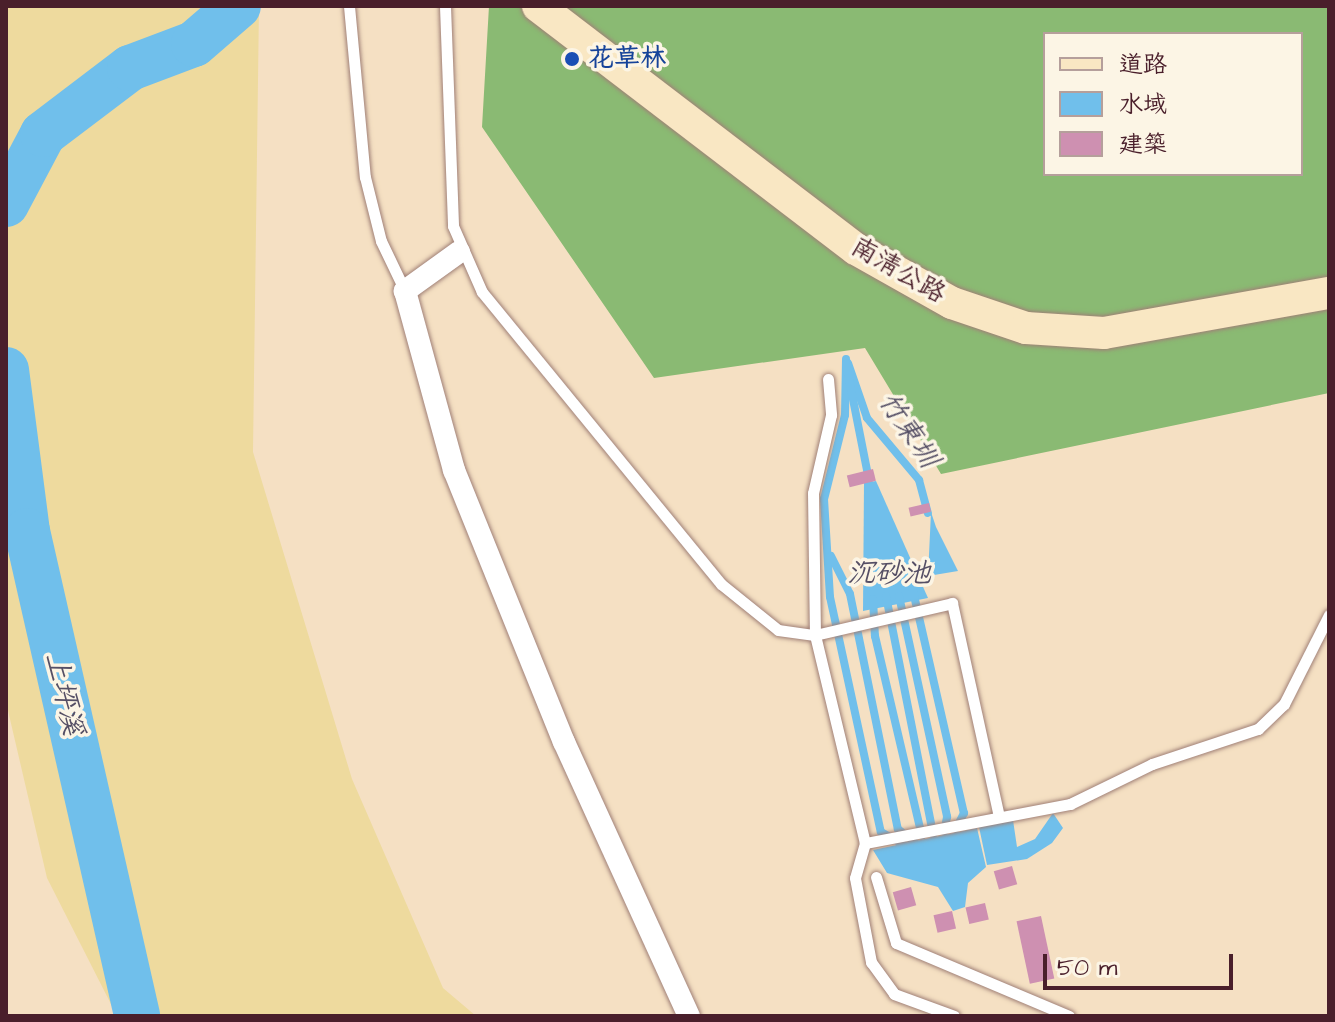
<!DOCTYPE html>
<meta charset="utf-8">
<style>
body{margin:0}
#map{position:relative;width:1335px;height:1022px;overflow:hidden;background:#f5e0c3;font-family:"Architects Daughter","LXGW WenKai TC",sans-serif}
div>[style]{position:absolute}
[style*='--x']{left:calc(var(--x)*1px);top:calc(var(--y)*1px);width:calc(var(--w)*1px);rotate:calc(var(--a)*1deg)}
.forest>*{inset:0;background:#8aba73}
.sand>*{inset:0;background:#eeda9e}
.water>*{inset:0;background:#70bfeb}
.stream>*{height:8px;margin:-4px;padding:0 4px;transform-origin:4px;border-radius:4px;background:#70bfeb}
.river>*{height:46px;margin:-23px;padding:0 23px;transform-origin:23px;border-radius:23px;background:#70bfeb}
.building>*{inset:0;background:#ce90b1;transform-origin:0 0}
.roads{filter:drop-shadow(0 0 2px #a08077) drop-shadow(0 0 2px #a08077)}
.service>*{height:11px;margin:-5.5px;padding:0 5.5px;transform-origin:5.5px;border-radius:5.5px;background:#fff}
.minor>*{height:22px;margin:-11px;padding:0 11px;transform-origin:11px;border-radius:11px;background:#fff}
.secondary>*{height:32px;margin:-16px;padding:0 16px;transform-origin:16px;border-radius:16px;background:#f9e7c3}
.dots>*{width:22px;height:22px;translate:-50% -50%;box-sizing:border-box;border:4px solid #fcf5e5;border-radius:50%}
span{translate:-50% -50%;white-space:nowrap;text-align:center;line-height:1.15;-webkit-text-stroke:7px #fcf5e5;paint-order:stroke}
.transit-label{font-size:26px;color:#164399;font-weight:700}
.left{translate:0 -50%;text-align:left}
.street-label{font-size:26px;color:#4a1f2b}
.water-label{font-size:28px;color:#554f65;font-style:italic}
.frame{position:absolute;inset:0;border:8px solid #4a1f2b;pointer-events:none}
.legend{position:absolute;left:1043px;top:32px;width:260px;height:144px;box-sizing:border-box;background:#fcf5e5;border:2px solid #b59f9b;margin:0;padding:10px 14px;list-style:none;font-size:24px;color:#4a1f2b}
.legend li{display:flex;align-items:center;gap:16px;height:40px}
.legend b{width:40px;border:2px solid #b59f9b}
.scale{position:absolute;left:1043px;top:954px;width:190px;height:36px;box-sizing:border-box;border:4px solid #4a1f2b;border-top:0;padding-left:10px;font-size:24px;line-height:28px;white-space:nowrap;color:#4a1f2b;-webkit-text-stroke:6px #fcf5e5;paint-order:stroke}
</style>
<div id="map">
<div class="forest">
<div style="clip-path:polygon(evenodd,489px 6px,1329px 6px,1329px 393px,941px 474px,865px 348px,654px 378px,482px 127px,489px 6px,1045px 34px,1301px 34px,1301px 174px,1045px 174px,1045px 34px)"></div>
</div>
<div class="sand">
<div style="clip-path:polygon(6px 6px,259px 6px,253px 452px,352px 779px,443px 988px,476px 1016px,117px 1016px,47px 878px,6px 702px)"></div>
</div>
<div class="water">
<div style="clip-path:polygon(876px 481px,928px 598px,863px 611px,864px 483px)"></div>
<div style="clip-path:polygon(931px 512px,936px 527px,958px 571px,928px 576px)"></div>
<div style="clip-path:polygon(1053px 813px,1063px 828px,1052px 843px,1027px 859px,987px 865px,979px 827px,1013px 820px,1017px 847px,1035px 839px)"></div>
<div style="clip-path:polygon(977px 828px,986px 867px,968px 883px,965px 907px,953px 911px,938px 887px,887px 873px,873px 850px)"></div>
</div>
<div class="stream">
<div style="--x:846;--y:359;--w:56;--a:91"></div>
<div style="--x:845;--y:415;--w:87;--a:104"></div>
<div style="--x:824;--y:499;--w:98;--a:86.5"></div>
<div style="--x:830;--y:597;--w:240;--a:77.8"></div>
<div style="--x:881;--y:832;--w:33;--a:29"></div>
<div style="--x:848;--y:363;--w:58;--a:70.9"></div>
<div style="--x:867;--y:418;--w:81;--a:50"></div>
<div style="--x:919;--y:480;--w:34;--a:75"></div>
<div style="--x:846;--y:364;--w:118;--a:78.8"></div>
<div style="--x:831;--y:556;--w:42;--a:63.4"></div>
<div style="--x:850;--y:594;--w:240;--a:78.5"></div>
<div style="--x:898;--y:829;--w:28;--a:39"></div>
<div style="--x:913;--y:591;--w:228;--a:77.1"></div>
<div style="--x:964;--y:813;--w:18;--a:117"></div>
<div style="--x:886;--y:596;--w:243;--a:78.8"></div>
<div style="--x:899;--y:596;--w:226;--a:77.7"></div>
<div style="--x:947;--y:817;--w:15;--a:101"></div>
<div style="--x:873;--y:599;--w:37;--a:87"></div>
<div style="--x:875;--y:636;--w:205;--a:76.8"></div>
</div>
<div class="river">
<div style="--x:6;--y:204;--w:79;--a:-62.1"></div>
<div style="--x:43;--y:134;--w:109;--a:-37.2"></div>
<div style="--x:130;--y:68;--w:68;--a:-20.6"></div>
<div style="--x:194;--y:44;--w:58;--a:-40.8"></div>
<div style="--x:6;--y:370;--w:162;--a:82.6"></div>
<div style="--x:27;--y:531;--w:497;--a:77.2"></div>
</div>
<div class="building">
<div style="left:873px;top:469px;width:12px;height:27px;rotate:76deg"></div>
<div style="left:929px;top:503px;width:9px;height:21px;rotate:77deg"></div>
<div style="left:1012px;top:866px;width:19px;height:19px;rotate:74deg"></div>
<div style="left:911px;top:887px;width:19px;height:19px;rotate:74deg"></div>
<div style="left:985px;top:903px;width:17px;height:20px;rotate:77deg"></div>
<div style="left:952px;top:911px;width:18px;height:19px;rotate:77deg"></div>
<div style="left:1041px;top:916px;width:64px;height:25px;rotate:78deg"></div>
</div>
<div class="roads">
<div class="service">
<div style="--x:349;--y:6;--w:172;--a:84.7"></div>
<div style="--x:365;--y:177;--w:66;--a:76"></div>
<div style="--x:381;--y:241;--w:55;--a:64.4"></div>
<div style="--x:445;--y:6;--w:220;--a:87.9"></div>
<div style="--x:453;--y:226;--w:72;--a:66.3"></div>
<div style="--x:482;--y:292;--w:377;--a:50.7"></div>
<div style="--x:721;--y:584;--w:73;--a:38.9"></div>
<div style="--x:778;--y:630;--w:37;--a:8"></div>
<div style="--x:815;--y:635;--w:141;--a:-13.1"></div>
<div style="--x:952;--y:603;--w:215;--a:77.6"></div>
<div style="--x:828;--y:379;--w:36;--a:85"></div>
<div style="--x:831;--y:415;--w:80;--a:103"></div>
<div style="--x:813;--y:493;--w:142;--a:89.2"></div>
<div style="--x:815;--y:635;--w:214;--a:76.5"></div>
<div style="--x:865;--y:843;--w:36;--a:106"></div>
<div style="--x:855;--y:878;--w:86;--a:79.2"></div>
<div style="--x:871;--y:962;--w:39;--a:54"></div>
<div style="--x:894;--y:994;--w:64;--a:20.1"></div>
<div style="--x:865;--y:843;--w:209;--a:-10.8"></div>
<div style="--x:1070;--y:804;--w:91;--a:-26"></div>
<div style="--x:1152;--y:764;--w:112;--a:-18.3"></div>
<div style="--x:1258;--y:729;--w:36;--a:-44"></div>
<div style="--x:1284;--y:704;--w:100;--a:-63.2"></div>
<div style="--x:876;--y:877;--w:69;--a:73.1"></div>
<div style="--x:896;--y:943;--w:188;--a:22.9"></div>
</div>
<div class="minor">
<div style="--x:459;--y:252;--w:67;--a:144.2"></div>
<div style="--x:405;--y:291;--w:186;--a:74.7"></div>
<div style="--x:454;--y:470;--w:293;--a:68"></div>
<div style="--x:564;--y:742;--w:301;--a:65.5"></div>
</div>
<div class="secondary">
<div style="--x:538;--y:6;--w:400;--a:37.4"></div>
<div style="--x:856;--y:249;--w:110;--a:29.4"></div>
<div style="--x:952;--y:303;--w:78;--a:18.7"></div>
<div style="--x:1026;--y:328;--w:78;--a:3.7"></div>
<div style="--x:1104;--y:333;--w:229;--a:-10.1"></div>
</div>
</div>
<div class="dots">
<div style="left:572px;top:59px;background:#1a4fb4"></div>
</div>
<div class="transit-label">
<span class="left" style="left:588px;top:59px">花草林</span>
</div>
<div class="street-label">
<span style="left:898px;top:271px;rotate:30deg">南清公路</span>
</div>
<div class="water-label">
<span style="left:908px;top:430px;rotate:56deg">竹東圳</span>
<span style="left:889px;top:574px">沉砂池</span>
<span style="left:64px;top:694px;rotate:77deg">上坪溪</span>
</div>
<div class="frame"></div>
<ul class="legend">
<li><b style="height:10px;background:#f9e7c3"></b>道路</li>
<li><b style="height:22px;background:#70bfeb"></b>水域</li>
<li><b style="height:22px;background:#ce90b1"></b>建築</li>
</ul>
<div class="scale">50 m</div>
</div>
